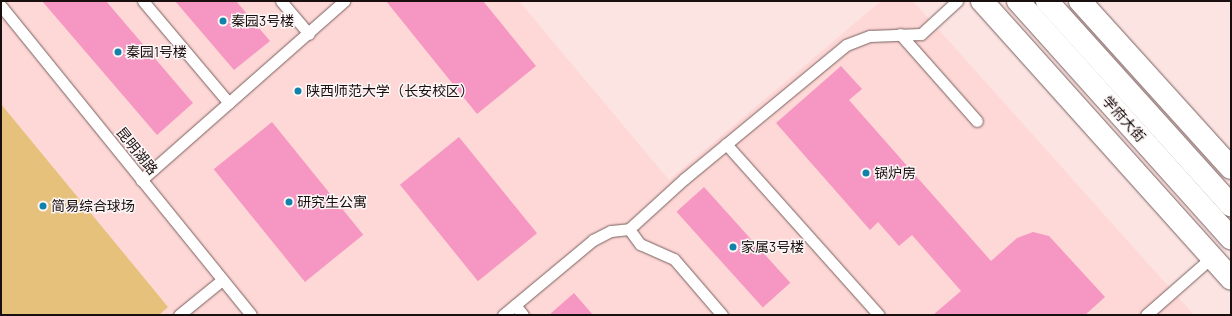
<!DOCTYPE html>
<meta charset="utf-8">
<style>
body{margin:0}
#map{position:relative;width:1232px;height:316px;overflow:hidden;background:#fce4e3;font-family:Barlow,"Noto Sans SC",sans-serif}
div>[style]{position:absolute}
[style*='--x']{left:calc(var(--x)*1px);top:calc(var(--y)*1px);width:calc(var(--w)*1px);rotate:calc(var(--a)*1deg)}
.built>*{inset:0;background:#fed8d6}
.green>*{inset:0;background:#e5c17c}
.building>*{inset:0;background:#f597c2;transform-origin:0 0}
.roads{filter:drop-shadow(0 0 1px #785f5e) drop-shadow(0 0 1px #785f5e)}
.service>*{height:11px;margin:-5.5px;padding:0 5.5px;transform-origin:5.5px;border-radius:5.5px;background:#fff}
.minor>*{height:22px;margin:-11px;padding:0 11px;transform-origin:11px;border-radius:11px;background:#fff}
.secondary>*{height:22px;margin:-11px;padding:0 11px;transform-origin:11px;border-radius:11px;background:#fff}
.dots>*{width:11px;height:11px;translate:-50% -50%;box-sizing:border-box;border:2px solid #fcf6f6;border-radius:50%}
span{translate:-50% -50%;white-space:nowrap;text-align:center;line-height:1.15;-webkit-text-stroke:3px #fcf6f6;paint-order:stroke}
.poi-label{font-size:14px;color:#180f0e}
.left{translate:0 -50%;text-align:left}
.street-label{font-size:14px;color:#180f0e}
.frame{position:absolute;inset:0;border:2px solid #180f0e;pointer-events:none}
</style>
<div id="map">
<div class="built">
<div style="clip-path:polygon(1px 1px,519px 1px,669px 180px,881px 1px,913px 1px,1194px 315px,1px 315px)"></div>
</div>
<div class="green">
<div style="clip-path:polygon(1px 104px,168px 307px,159px 315px,1px 315px)"></div>
</div>
<div class="building">
<div style="clip-path:polygon(42px 1px,106px 1px,193px 103px,157px 135px)"></div>
<div style="clip-path:polygon(175px 1px,236px 1px,270px 41px,234px 70px)"></div>
<div style="clip-path:polygon(386px 1px,483px 1px,536px 66px,477px 114px)"></div>
<div style="clip-path:polygon(841px 66px,862px 89px,849px 100px,991px 261px,1017px 238px,1033px 232px,1049px 236px,1105px 297px,1085px 315px,933px 315px,961px 291px,912px 235px,899px 246px,878px 222px,870px 230px,776px 123px)"></div>
<div style="left:272px;top:122px;width:145px;height:75px;rotate:51deg"></div>
<div style="left:459px;top:137px;width:124px;height:76px;rotate:51deg"></div>
<div style="left:704px;top:187px;width:129px;height:37px;rotate:48deg"></div>
<div style="clip-path:polygon(574px 293px,593px 315px,549px 315px)"></div>
</div>
<div class="roads">
<div class="service">
<div style="--x:143;--y:1;--w:133;--a:49.9"></div>
<div style="--x:281;--y:1;--w:43;--a:49.7"></div>
<div style="--x:1;--y:6;--w:397;--a:51"></div>
<div style="--x:900;--y:34;--w:116;--a:48.5"></div>
<div style="--x:726;--y:144;--w:229;--a:48.2"></div>
<div style="--x:141;--y:180;--w:271;--a:-41.4"></div>
<div style="--x:629;--y:229;--w:19;--a:54"></div>
<div style="--x:640;--y:244;--w:37;--a:24"></div>
<div style="--x:674;--y:259;--w:74;--a:49.4"></div>
<div style="--x:515;--y:305;--w:13;--a:51"></div>
<div style="--x:179;--y:315;--w:55;--a:-39.1"></div>
<div style="--x:503;--y:315;--w:117;--a:-39.8"></div>
<div style="--x:593;--y:240;--w:20;--a:-27"></div>
<div style="--x:611;--y:231;--w:18;--a:-6"></div>
<div style="--x:629;--y:229;--w:74;--a:-42.3"></div>
<div style="--x:684;--y:179;--w:210;--a:-39.6"></div>
<div style="--x:846;--y:45;--w:26;--a:-21"></div>
<div style="--x:870;--y:36;--w:51;--a:-2.2"></div>
<div style="--x:921;--y:34;--w:49;--a:-42.5"></div>
<div style="--x:1146;--y:315;--w:88;--a:-41.3"></div>
</div>
<div class="minor">
<div style="--x:982;--y:1;--w:373;--a:48.1"></div>
<div style="--x:1080;--y:1;--w:225;--a:47.9"></div>
</div>
<div class="secondary">
<div style="--x:1018;--y:1;--w:319;--a:48.1"></div>
<div style="--x:1047;--y:1;--w:275;--a:48"></div>
</div>
</div>
<div class="dots">
<div style="left:223px;top:21px;background:#1182a9"></div>
<div style="left:118px;top:52px;background:#1182a9"></div>
<div style="left:298px;top:91px;background:#1182a9"></div>
<div style="left:866px;top:173px;background:#1182a9"></div>
<div style="left:289px;top:202px;background:#1182a9"></div>
<div style="left:43px;top:206px;background:#1182a9"></div>
<div style="left:733px;top:247px;background:#1182a9"></div>
</div>
<div class="poi-label">
<span class="left" style="left:231px;top:21px">秦园3号楼</span>
<span class="left" style="left:126px;top:52px">秦园1号楼</span>
<span class="left" style="left:306px;top:91px">陕西师范大学（长安校区）</span>
<span class="left" style="left:874px;top:173px">锅炉房</span>
<span class="left" style="left:297px;top:202px">研究生公寓</span>
<span class="left" style="left:51px;top:206px">简易综合球场</span>
<span class="left" style="left:741px;top:247px">家属3号楼</span>
</div>
<div class="street-label">
<span style="left:1124px;top:119px;rotate:48deg">学府大街</span>
<span style="left:137px;top:151px;rotate:51deg">昆明湖路</span>
</div>
<div class="frame"></div>
</div>
